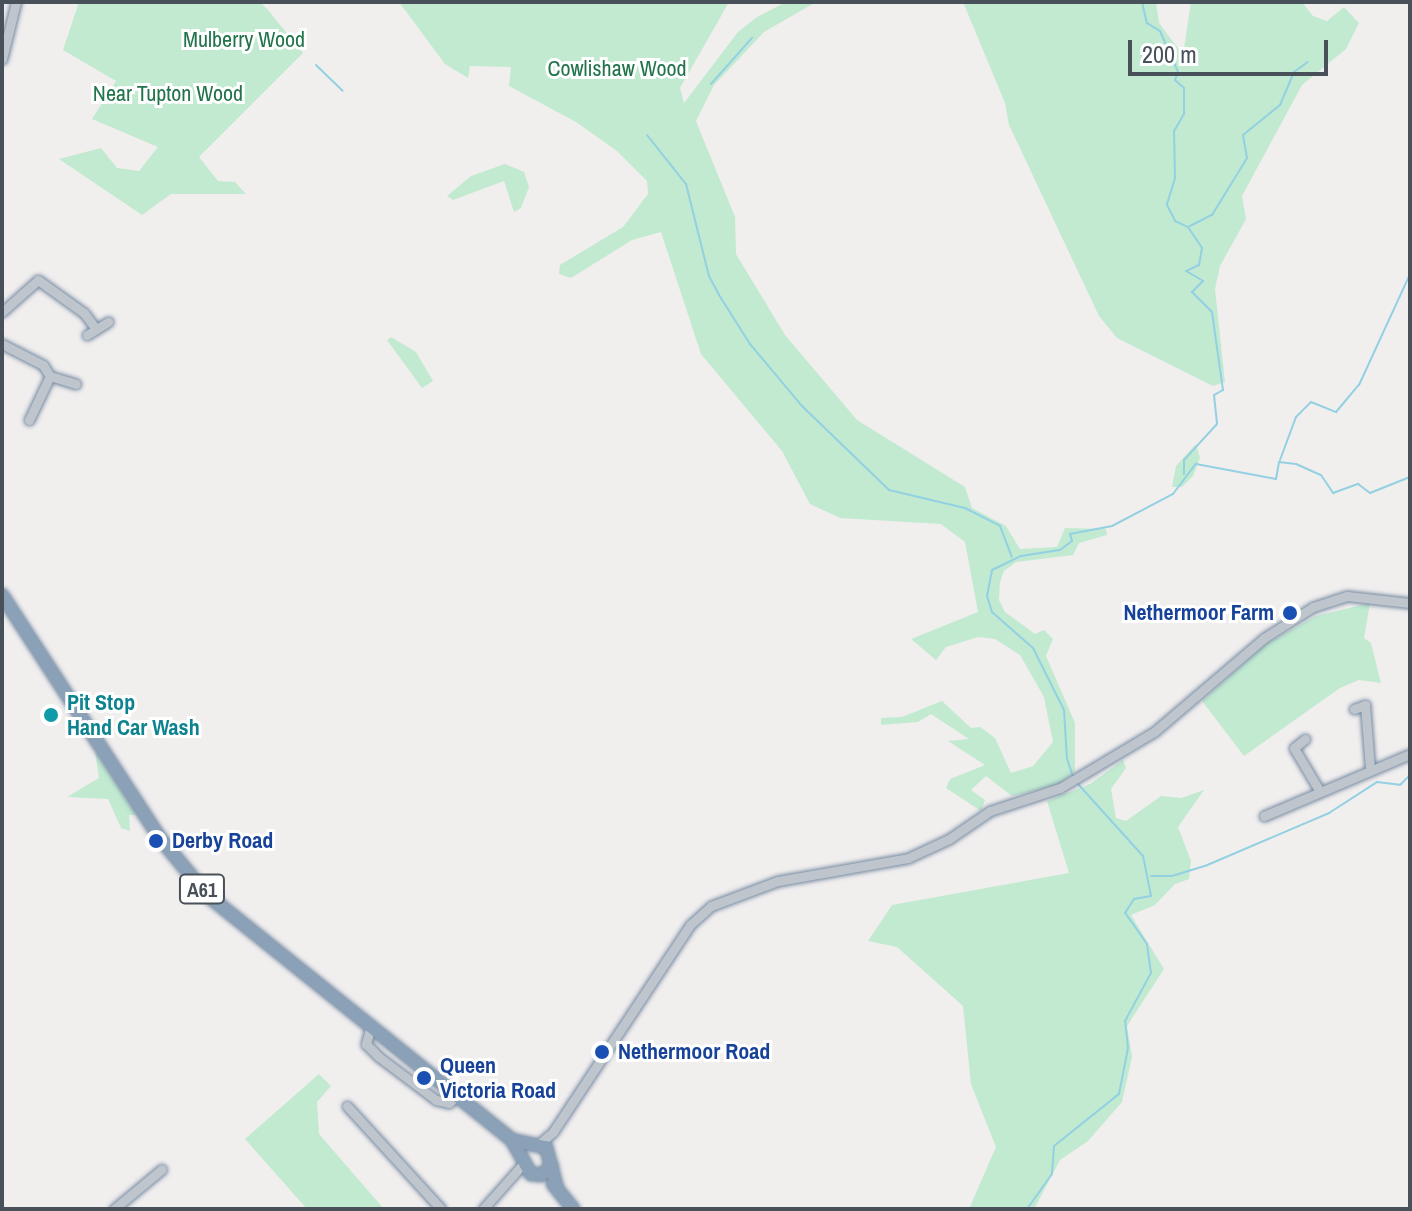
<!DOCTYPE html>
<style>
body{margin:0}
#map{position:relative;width:1412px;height:1211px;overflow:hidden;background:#f1eeee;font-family:"Archivo Narrow",sans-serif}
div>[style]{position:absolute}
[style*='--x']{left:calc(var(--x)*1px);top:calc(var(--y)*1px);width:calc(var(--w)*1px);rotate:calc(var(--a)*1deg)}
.green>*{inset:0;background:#c1ead1}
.stream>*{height:2px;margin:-1px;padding:0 1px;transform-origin:1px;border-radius:1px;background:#93d1e2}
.roads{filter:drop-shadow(0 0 2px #778ca3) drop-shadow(0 0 2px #778ca3)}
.minor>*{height:9px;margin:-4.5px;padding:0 4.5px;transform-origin:4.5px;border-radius:4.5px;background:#bec5cc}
.highway>*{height:12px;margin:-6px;padding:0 6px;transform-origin:6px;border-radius:6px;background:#8ba1b8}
.dots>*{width:22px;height:22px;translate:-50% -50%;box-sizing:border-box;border:4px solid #fff;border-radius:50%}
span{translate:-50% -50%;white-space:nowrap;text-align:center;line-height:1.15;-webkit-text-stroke:6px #fff;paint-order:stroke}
.shield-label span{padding:2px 6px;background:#fff;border:2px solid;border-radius:6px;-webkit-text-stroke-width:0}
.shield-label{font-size:20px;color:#485159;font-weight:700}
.park-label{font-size:22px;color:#21734a}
.transit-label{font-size:22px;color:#164399;font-weight:700}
.right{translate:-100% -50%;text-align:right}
.left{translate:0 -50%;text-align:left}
.culture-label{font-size:22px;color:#0d838f;font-weight:700}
.frame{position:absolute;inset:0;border:4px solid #485159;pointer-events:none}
.scale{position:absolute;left:1128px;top:40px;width:200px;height:36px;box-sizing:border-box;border:4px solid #485159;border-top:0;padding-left:10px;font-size:24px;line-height:28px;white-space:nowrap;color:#485159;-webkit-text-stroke:6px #fff;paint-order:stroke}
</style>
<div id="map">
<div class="green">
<div style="clip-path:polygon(79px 2px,260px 2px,268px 10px,303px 53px,199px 157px,218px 181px,235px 182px,246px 194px,171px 194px,142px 215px,59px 159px,101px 148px,117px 168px,139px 171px,158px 147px,92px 119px,116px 81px,63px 50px)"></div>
<div style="clip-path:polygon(399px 2px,729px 2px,680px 88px,684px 103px,738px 32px,757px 17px,786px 2px,816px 2px,764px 32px,714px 85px,696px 121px,735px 217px,736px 254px,785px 335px,857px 420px,965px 487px,972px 508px,1006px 526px,1020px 549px,1057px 547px,1065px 528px,1106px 529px,1107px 535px,1079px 543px,1073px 555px,1016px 562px,1004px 571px,1000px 582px,999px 600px,1005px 612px,1035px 634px,1044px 630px,1053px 639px,1046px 656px,1075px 723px,1075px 772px,1060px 784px,1012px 796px,986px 776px,971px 790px,985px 800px,981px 811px,946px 788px,950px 779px,985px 765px,948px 741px,969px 739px,931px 714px,918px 722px,881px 725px,881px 718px,902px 717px,942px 701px,971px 728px,980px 727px,995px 738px,1011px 773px,1033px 766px,1053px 742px,1044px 697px,1020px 655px,995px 639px,978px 637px,946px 647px,936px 660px,911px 639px,978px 612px,965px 542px,941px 524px,840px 518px,810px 504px,782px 451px,701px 354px,661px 232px,632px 240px,571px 278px,559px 274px,560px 265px,623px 227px,648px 194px,647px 181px,617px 151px,576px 122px,509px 86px,511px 67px,470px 66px,468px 78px,445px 64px)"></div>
<div style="clip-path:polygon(963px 2px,1156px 2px,1159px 23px,1183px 55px,1191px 2px,1302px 2px,1313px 16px,1327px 21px,1344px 7px,1359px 23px,1346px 49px,1302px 85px,1242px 196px,1246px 219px,1220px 266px,1215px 289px,1225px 382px,1213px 386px,1117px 338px,1099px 316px,1009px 125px,1005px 103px)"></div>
<div style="clip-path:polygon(505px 164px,524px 172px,529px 187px,521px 208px,514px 212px,504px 181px,453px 200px,447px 196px,471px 176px)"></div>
<div style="clip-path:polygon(391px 337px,416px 352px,433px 381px,422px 388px,387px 340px)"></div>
<div style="clip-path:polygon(1196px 444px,1200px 458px,1193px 476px,1182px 487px,1172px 487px,1176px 466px)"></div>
<div style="clip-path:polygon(1370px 603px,1364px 638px,1371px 643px,1381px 683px,1359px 680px,1340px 688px,1244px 756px,1202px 701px,1266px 644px,1316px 616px)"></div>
<div style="clip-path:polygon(95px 751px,136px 815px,129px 815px,130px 831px,121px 828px,108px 799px,67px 797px,99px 778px)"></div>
<div style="clip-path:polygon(1123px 760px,1126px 768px,1111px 789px,1116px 818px,1126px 821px,1161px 796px,1181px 798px,1204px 790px,1178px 827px,1191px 861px,1189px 879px,1175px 884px,1155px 905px,1131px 915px,1164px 969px,1127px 1026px,1132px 1057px,1122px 1102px,1088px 1141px,1060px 1160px,1034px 1209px,969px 1209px,996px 1147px,971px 1084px,963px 1006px,897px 947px,868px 941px,892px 905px,1069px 873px,1047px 801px,1090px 784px)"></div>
<div style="clip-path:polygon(319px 1074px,331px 1086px,317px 1102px,319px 1134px,384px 1209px,307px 1209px,245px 1139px)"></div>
</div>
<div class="stream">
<div style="--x:1142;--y:2;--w:22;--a:77"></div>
<div style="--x:1147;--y:23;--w:15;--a:32"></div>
<div style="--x:1160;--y:31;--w:45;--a:66.3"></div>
<div style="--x:1178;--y:72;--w:9;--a:111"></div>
<div style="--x:1175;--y:80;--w:12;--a:42"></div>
<div style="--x:1184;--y:88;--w:26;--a:90"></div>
<div style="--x:1184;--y:114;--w:20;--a:120"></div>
<div style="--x:1174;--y:131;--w:47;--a:88.8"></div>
<div style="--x:1175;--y:178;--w:28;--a:107"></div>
<div style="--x:1167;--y:205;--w:18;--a:63"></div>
<div style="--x:1175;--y:221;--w:14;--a:25"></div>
<div style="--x:1188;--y:227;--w:25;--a:56"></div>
<div style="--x:1202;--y:248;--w:17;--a:100"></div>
<div style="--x:1199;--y:265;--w:14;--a:155"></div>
<div style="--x:1186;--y:271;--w:20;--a:30"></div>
<div style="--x:1203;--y:281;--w:16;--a:135"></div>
<div style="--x:1192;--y:292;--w:28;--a:45"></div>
<div style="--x:1212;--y:312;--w:79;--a:82"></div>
<div style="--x:1223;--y:390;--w:10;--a:151"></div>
<div style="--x:1214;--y:395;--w:29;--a:84"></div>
<div style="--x:1217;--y:424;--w:49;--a:132.5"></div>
<div style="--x:1184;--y:460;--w:14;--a:90"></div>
<div style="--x:316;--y:65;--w:37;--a:44"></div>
<div style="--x:711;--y:84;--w:62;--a:-48.3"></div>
<div style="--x:647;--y:135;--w:63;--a:51.5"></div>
<div style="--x:686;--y:184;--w:95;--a:76"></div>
<div style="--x:709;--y:276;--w:21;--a:62"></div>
<div style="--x:719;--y:295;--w:58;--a:57.7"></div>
<div style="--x:750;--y:344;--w:81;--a:50"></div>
<div style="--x:802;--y:406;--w:121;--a:44"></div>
<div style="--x:889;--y:490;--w:78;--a:13.3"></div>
<div style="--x:965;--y:508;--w:39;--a:27"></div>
<div style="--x:1000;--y:526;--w:33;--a:69"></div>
<div style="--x:1190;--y:226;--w:25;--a:-27"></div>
<div style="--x:1212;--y:215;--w:67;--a:-58.4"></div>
<div style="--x:1247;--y:158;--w:23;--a:-100"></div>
<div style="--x:1243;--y:135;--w:48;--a:-39"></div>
<div style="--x:1280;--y:105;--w:36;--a:-67"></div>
<div style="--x:1294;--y:72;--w:17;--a:-36"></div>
<div style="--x:1280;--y:460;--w:46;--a:-69.6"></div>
<div style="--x:1296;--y:417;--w:21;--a:-45"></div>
<div style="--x:1311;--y:402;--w:27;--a:22"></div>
<div style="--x:1336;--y:412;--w:35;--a:-50"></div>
<div style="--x:1359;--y:385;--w:122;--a:-65.3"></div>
<div style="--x:1073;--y:777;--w:19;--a:-108"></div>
<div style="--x:1067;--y:759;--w:49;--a:-93.5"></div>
<div style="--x:1064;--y:710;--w:69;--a:-116.6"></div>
<div style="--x:1033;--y:648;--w:55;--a:-138.7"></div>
<div style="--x:992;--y:612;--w:17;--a:-107"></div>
<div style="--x:987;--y:596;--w:26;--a:-79"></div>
<div style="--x:992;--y:570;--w:32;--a:-26"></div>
<div style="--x:1021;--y:556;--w:39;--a:-9"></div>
<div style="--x:1060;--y:550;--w:15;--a:-37"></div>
<div style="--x:1072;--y:541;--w:7;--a:-106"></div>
<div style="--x:1070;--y:534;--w:43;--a:-10.8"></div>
<div style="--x:1112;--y:526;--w:69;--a:-27.7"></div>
<div style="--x:1173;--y:494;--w:38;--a:-53"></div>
<div style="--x:1196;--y:464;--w:81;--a:10.6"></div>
<div style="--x:1276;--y:479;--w:17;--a:-80"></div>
<div style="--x:1279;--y:462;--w:17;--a:7"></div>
<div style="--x:1296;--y:464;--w:27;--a:24"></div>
<div style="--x:1321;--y:475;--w:22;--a:56"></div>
<div style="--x:1333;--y:493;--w:27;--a:-20"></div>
<div style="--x:1358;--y:484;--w:15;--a:37"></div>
<div style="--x:1370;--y:493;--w:43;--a:-21.8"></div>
<div style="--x:1151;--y:876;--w:21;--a:0"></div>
<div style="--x:1172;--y:876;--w:34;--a:-17"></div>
<div style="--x:1205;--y:866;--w:135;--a:-23.1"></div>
<div style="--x:1329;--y:813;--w:57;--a:-32.9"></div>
<div style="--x:1377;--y:782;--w:23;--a:7"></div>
<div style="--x:1400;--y:785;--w:14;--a:-45"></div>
<div style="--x:1027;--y:1209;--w:43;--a:-54.5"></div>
<div style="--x:1052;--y:1174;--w:28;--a:-86"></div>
<div style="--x:1054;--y:1146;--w:83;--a:-38.7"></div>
<div style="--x:1119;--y:1094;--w:47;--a:-78.9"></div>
<div style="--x:1128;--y:1048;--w:27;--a:-96"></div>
<div style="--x:1125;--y:1021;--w:55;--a:-61.6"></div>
<div style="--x:1151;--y:973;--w:29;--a:-98"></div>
<div style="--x:1147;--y:944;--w:38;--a:-125"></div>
<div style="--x:1125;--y:913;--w:17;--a:-57"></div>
<div style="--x:1134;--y:899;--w:17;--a:-10"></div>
<div style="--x:1151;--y:896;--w:41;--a:-101.3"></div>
<div style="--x:1143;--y:856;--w:98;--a:-132.1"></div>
</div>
<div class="roads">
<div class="minor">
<div style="--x:2;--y:59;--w:59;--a:-76.2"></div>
<div style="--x:2;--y:312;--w:48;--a:-41.6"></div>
<div style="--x:38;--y:280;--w:57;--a:35.7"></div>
<div style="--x:84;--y:313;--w:20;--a:53"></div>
<div style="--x:87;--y:335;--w:25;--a:-32"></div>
<div style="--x:2;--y:344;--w:46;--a:27.1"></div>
<div style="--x:43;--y:365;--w:13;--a:58"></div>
<div style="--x:29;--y:420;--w:49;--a:-64.5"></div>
<div style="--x:50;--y:376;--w:27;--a:17"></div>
<div style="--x:1354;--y:709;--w:12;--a:-20"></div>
<div style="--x:1365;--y:705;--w:64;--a:85.5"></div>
<div style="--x:1305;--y:739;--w:14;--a:141"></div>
<div style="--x:1294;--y:748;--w:49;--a:59.2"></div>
<div style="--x:1264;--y:816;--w:159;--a:-23"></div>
<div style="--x:370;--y:1029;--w:16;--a:105"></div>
<div style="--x:366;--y:1044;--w:18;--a:45"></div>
<div style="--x:379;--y:1057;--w:71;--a:37"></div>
<div style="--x:436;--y:1100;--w:13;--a:13"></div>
<div style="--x:449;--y:1103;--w:10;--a:-45"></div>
<div style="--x:347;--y:1106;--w:139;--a:47.6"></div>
<div style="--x:538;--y:1145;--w:20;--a:-41"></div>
<div style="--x:553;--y:1132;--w:248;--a:-56.5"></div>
<div style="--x:690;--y:925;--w:28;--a:-42"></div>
<div style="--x:711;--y:906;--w:72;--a:-20.5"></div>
<div style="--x:778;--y:881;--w:132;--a:-10"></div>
<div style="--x:908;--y:858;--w:45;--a:-24.9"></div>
<div style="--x:949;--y:839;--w:50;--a:-34.3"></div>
<div style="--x:990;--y:811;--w:74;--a:-18.2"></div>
<div style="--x:1060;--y:788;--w:109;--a:-30.8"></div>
<div style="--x:1154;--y:732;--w:145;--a:-40.5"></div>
<div style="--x:1264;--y:638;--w:58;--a:-32.3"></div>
<div style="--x:1313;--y:607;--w:36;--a:-18"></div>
<div style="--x:1347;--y:596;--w:63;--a:6.3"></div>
<div style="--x:114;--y:1209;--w:62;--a:-39.8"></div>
<div style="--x:483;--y:1209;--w:60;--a:-48.4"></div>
</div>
<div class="highway">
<div style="--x:2;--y:595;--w:290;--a:57"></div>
<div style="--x:160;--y:838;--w:72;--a:50.6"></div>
<div style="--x:206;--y:894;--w:393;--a:38.8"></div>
<div style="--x:512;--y:1140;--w:35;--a:12"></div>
<div style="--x:546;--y:1147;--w:42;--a:75"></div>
<div style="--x:512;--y:1140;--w:39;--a:61"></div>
<div style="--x:531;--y:1174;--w:10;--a:6"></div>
<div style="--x:541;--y:1175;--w:14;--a:-39"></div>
<div style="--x:553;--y:1184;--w:32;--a:51"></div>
</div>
</div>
<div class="dots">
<div style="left:1290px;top:613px;background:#1a4fb4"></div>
<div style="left:51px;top:715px;background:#0f9aa8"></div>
<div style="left:156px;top:841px;background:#1a4fb4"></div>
<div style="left:602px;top:1052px;background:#1a4fb4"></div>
<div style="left:424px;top:1078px;background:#1a4fb4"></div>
</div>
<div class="shield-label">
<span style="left:202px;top:889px">A61</span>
</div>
<div class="park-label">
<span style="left:244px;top:40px">Mulberry Wood</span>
<span style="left:617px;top:69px">Cowlishaw Wood</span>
<span style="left:168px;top:94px">Near Tupton Wood</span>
</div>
<div class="transit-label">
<span class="right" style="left:1274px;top:613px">Nethermoor Farm</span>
<span class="left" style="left:172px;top:841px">Derby Road</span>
<span class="left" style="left:618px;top:1052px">Nethermoor Road</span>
<span class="left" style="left:440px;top:1078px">Queen<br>Victoria Road</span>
</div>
<div class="culture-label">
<span class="left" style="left:67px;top:715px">Pit Stop<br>Hand Car Wash</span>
</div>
<div class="frame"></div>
<div class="scale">200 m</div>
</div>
